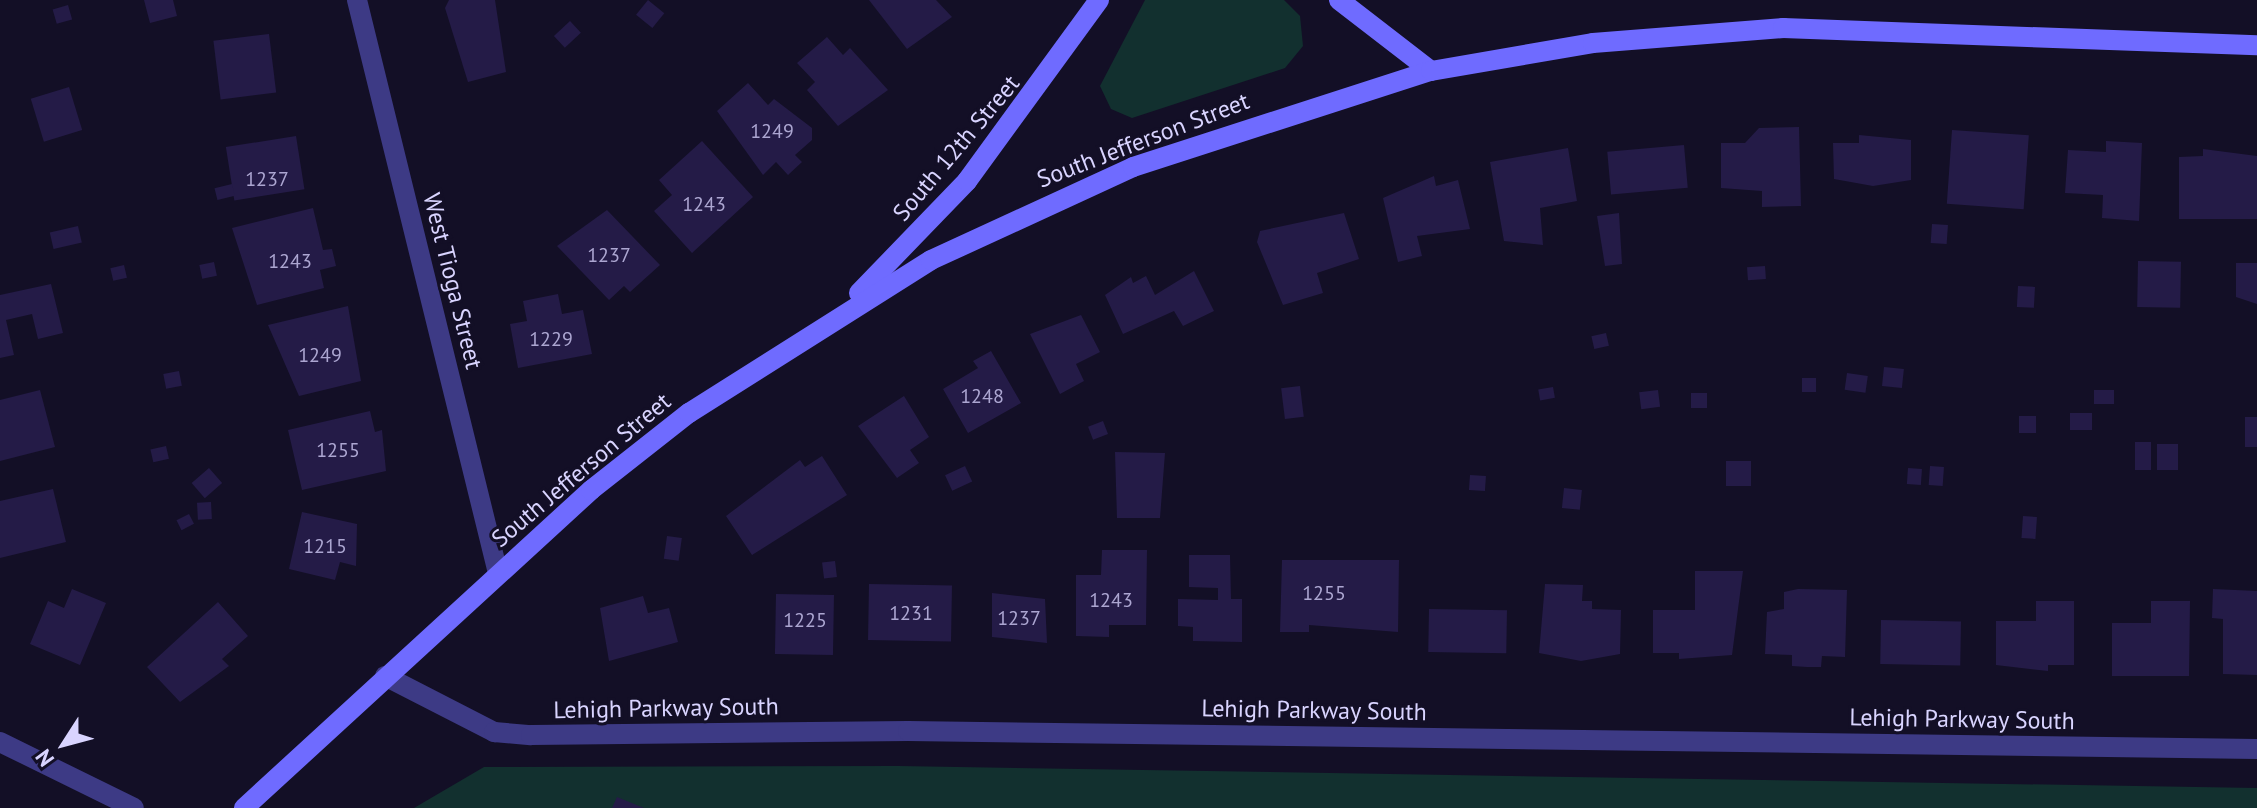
<!DOCTYPE html>
<style>
body{margin:0}
#map{position:relative;width:2257px;height:808px;overflow:hidden;background:#130f26;font-family:"PT Sans",sans-serif}
div>[style]{position:absolute}
[style*='--x']{left:calc(var(--x)*1px);top:calc(var(--y)*1px);width:calc(var(--w)*1px);rotate:calc(var(--a)*1deg)}
.green>*{inset:0;background:#12302f}
.building>*{inset:0;background:#241b47;transform-origin:0 0}
.street>*{height:20px;margin:-10px;padding:0 10px;transform-origin:10px;border-radius:10px;background:#3d3a85}
.secondary>*{height:20px;margin:-10px;padding:0 10px;transform-origin:10px;border-radius:10px;background:#6f6bff}
span{translate:-50% -50%;white-space:nowrap;text-align:center;line-height:1.15;-webkit-text-stroke:6px #130f26;paint-order:stroke}
.number-label{font-size:20px;color:#aca6d1}
.number-label span{-webkit-text-stroke-width:0}
.street-label{font-size:24px;color:#d9d4ff}
.north{position:absolute;left:24px;top:704px;width:80px;height:80px;-webkit-text-stroke:6px #130f26;paint-order:stroke;rotate:234deg;font-size:22px;font-weight:700;line-height:32px;text-align:center;color:#d9d4ff}
.north::after{content:'';display:block;margin:auto;width:28px;height:36px;background:#d9d4ff;clip-path:polygon(50% 0,100% 100%,50% 72%,0 100%)}
</style>
<div id="map">
<div class="green">
<div style="clip-path:polygon(1145px 0,1284px 0,1300px 16px,1303px 46px,1285px 68px,1132px 118px,1111px 109px,1100px 86px)"></div>
<div style="clip-path:polygon(898px 766px,2257px 788px,2257px 808px,414px 808px,484px 767px)"></div>
</div>
<div class="building">
<div style="clip-path:polygon(144px 0,173px 0,177px 16px,150px 23px)"></div>
<div style="clip-path:polygon(449px 0,495px 0,506px 72px,468px 82px,445px 8px)"></div>
<div style="left:648px;top:0;width:21px;height:19px;rotate:39deg"></div>
<div style="clip-path:polygon(869px 0,936px 0,952px 17px,907px 49px)"></div>
<div style="left:68px;top:5px;width:15px;height:16px;rotate:74deg"></div>
<div style="left:570px;top:21px;width:16px;height:22px;rotate:47deg"></div>
<div style="left:269px;top:34px;width:59px;height:56px;rotate:83deg"></div>
<div style="clip-path:polygon(827px 37px,843px 55px,850px 48px,888px 90px,838px 126px,807px 90px,815px 82px,797px 63px)"></div>
<div style="clip-path:polygon(748px 83px,768px 105px,774px 99px,812px 128px,812px 140px,795px 155px,802px 162px,788px 175px,776px 162px,763px 175px,717px 111px)"></div>
<div style="left:69px;top:87px;width:45px;height:40px;rotate:73deg"></div>
<div style="clip-path:polygon(1799px 127px,1801px 206px,1762px 207px,1762px 191px,1721px 188px,1721px 143px,1745px 143px,1759px 128px)"></div>
<div style="left:1952px;top:130px;width:77px;height:74px;rotate:4deg"></div>
<div style="clip-path:polygon(1859px 135px,1911px 140px,1911px 180px,1873px 186px,1834px 179px,1833px 143px,1859px 143px)"></div>
<div style="left:296px;top:136px;width:54px;height:71px;rotate:81deg"></div>
<div style="clip-path:polygon(702px 141px,753px 197px,692px 253px,654px 211px,672px 195px,659px 180px)"></div>
<div style="clip-path:polygon(2106px 141px,2142px 143px,2139px 221px,2102px 218px,2103px 195px,2065px 193px,2068px 150px,2106px 152px)"></div>
<div style="left:1684px;top:145px;width:43px;height:77px;rotate:85deg"></div>
<div style="clip-path:polygon(1568px 148px,1577px 201px,1540px 208px,1543px 245px,1504px 241px,1490px 162px)"></div>
<div style="clip-path:polygon(2203px 149px,2257px 156px,2257px 219px,2179px 219px,2179px 157px,2203px 156px)"></div>
<div style="clip-path:polygon(1434px 176px,1436px 186px,1458px 180px,1470px 229px,1417px 236px,1422px 256px,1398px 262px,1383px 198px)"></div>
<div style="left:232px;top:184px;width:12px;height:18px;rotate:76deg"></div>
<div style="clip-path:polygon(313px 208px,323px 250px,332px 249px,336px 266px,320px 270px,324px 288px,257px 305px,232px 228px)"></div>
<div style="clip-path:polygon(607px 210px,660px 265px,630px 292px,624px 286px,609px 300px,557px 246px)"></div>
<div style="clip-path:polygon(1344px 213px,1359px 259px,1317px 273px,1323px 293px,1283px 305px,1257px 242px,1260px 231px)"></div>
<div style="clip-path:polygon(1619px 213px,1622px 264px,1605px 266px,1597px 216px)"></div>
<div style="left:1932px;top:224px;width:16px;height:19px;rotate:4deg"></div>
<div style="left:78px;top:226px;width:17px;height:29px;rotate:77deg"></div>
<div style="left:2138px;top:261px;width:43px;height:46px;rotate:1deg"></div>
<div style="left:214px;top:262px;width:14px;height:15px;rotate:78deg"></div>
<div style="clip-path:polygon(2236px 263px,2257px 263px,2257px 304px,2236px 297px)"></div>
<div style="left:124px;top:265px;width:13px;height:14px;rotate:77deg"></div>
<div style="left:1765px;top:266px;width:13px;height:18px;rotate:86deg"></div>
<div style="clip-path:polygon(1194px 271px,1214px 311px,1183px 326px,1174px 311px,1123px 334px,1105px 295px,1131px 277px,1133px 283px,1146px 276px,1155px 295px)"></div>
<div style="clip-path:polygon(51px 284px,63px 333px,38px 339px,32px 314px,6px 320px,14px 355px,0 358px,0 295px)"></div>
<div style="left:2018px;top:286px;width:17px;height:21px;rotate:3deg"></div>
<div style="clip-path:polygon(558px 294px,562px 314px,583px 310px,592px 354px,518px 368px,510px 324px,527px 321px,523px 301px)"></div>
<div style="clip-path:polygon(348px 306px,361px 381px,299px 396px,268px 325px)"></div>
<div style="clip-path:polygon(1081px 315px,1100px 352px,1076px 364px,1084px 381px,1060px 394px,1030px 334px)"></div>
<div style="left:1606px;top:333px;width:13px;height:15px;rotate:77deg"></div>
<div style="clip-path:polygon(991px 351px,1021px 403px,968px 433px,943px 389px,978px 368px,973px 361px)"></div>
<div style="left:1884px;top:367px;width:20px;height:19px;rotate:6deg"></div>
<div style="left:179px;top:371px;width:15px;height:16px;rotate:79deg"></div>
<div style="left:1847px;top:373px;width:21px;height:17px;rotate:8deg"></div>
<div style="left:1802px;top:378px;width:14px;height:14px"></div>
<div style="left:1300px;top:386px;width:31px;height:19px;rotate:83deg"></div>
<div style="left:1553px;top:387px;width:11px;height:15px;rotate:80deg"></div>
<div style="clip-path:polygon(40px 390px,55px 447px,0 461px,0 400px)"></div>
<div style="left:1658px;top:390px;width:17px;height:19px;rotate:83deg"></div>
<div style="left:2094px;top:390px;width:20px;height:14px"></div>
<div style="left:1691px;top:393px;width:16px;height:15px"></div>
<div style="clip-path:polygon(904px 396px,929px 437px,910px 450px,919px 463px,897px 478px,858px 426px)"></div>
<div style="clip-path:polygon(370px 411px,375px 432px,382px 430px,386px 471px,302px 490px,288px 430px)"></div>
<div style="left:2070px;top:413px;width:22px;height:17px"></div>
<div style="left:2019px;top:416px;width:17px;height:17px"></div>
<div style="left:2245px;top:417px;width:12px;height:30px"></div>
<div style="left:1103px;top:421px;width:14px;height:16px;rotate:69deg"></div>
<div style="left:2135px;top:442px;width:16px;height:28px"></div>
<div style="left:2157px;top:444px;width:21px;height:26px"></div>
<div style="left:166px;top:446px;width:13px;height:16px;rotate:77deg"></div>
<div style="clip-path:polygon(1115px 452px,1165px 453px,1160px 518px,1117px 518px)"></div>
<div style="clip-path:polygon(822px 456px,847px 495px,752px 555px,726px 516px,800px 460px,805px 467px)"></div>
<div style="left:1751px;top:461px;width:25px;height:25px;rotate:90deg"></div>
<div style="left:965px;top:466px;width:17px;height:22px;rotate:65deg"></div>
<div style="left:1930px;top:466px;width:14px;height:19px;rotate:4deg"></div>
<div style="left:209px;top:468px;width:20px;height:23px;rotate:49deg"></div>
<div style="left:1908px;top:468px;width:14px;height:16px;rotate:4deg"></div>
<div style="left:1470px;top:475px;width:16px;height:15px;rotate:4deg"></div>
<div style="left:1564px;top:488px;width:18px;height:20px;rotate:6deg"></div>
<div style="clip-path:polygon(53px 489px,66px 542px,0 558px,0 501px)"></div>
<div style="left:211px;top:502px;width:17px;height:14px;rotate:87deg"></div>
<div style="clip-path:polygon(302px 512px,357px 524px,356px 566px,340px 562px,335px 580px,289px 569px)"></div>
<div style="left:189px;top:514px;width:11px;height:14px;rotate:63deg"></div>
<div style="left:2023px;top:516px;width:14px;height:22px;rotate:4deg"></div>
<div style="left:667px;top:536px;width:15px;height:23px;rotate:8deg"></div>
<div style="clip-path:polygon(1102px 550px,1147px 550px,1146px 625px,1109px 625px,1109px 637px,1076px 636px,1076px 575px,1101px 575px)"></div>
<div style="clip-path:polygon(1189px 555px,1230px 555px,1231px 599px,1242px 599px,1242px 642px,1193px 641px,1193px 627px,1178px 626px,1178px 599px,1218px 600px,1218px 588px,1189px 587px)"></div>
<div style="clip-path:polygon(1282px 560px,1399px 560px,1398px 632px,1309px 625px,1309px 632px,1280px 632px)"></div>
<div style="left:835px;top:561px;width:16px;height:13px;rotate:83deg"></div>
<div style="clip-path:polygon(1695px 571px,1743px 571px,1732px 655px,1679px 659px,1679px 653px,1653px 653px,1653px 610px,1695px 610px)"></div>
<div style="left:869px;top:584px;width:83px;height:56px;rotate:1deg"></div>
<div style="clip-path:polygon(1545px 584px,1583px 585px,1582px 601px,1592px 601px,1592px 609px,1621px 610px,1620px 654px,1581px 661px,1539px 653px)"></div>
<div style="clip-path:polygon(72px 589px,106px 603px,80px 665px,30px 644px,48px 601px,64px 608px)"></div>
<div style="clip-path:polygon(1798px 589px,1847px 590px,1845px 657px,1822px 656px,1821px 667px,1807px 667px,1792px 666px,1792px 655px,1765px 654px,1767px 612px,1784px 609px,1784px 592px)"></div>
<div style="clip-path:polygon(2213px 589px,2257px 591px,2257px 675px,2223px 674px,2223px 619px,2212px 618px)"></div>
<div style="clip-path:polygon(992px 593px,1045px 599px,1047px 643px,992px 637px)"></div>
<div style="left:776px;top:594px;width:58px;height:60px;rotate:1deg"></div>
<div style="clip-path:polygon(643px 596px,648px 613px,669px 608px,678px 642px,609px 661px,600px 608px)"></div>
<div style="clip-path:polygon(2036px 601px,2074px 601px,2074px 665px,2048px 665px,2048px 671px,1996px 665px,1996px 621px,2036px 621px)"></div>
<div style="clip-path:polygon(2151px 601px,2190px 601px,2189px 676px,2112px 676px,2112px 623px,2151px 623px)"></div>
<div style="clip-path:polygon(218px 602px,248px 636px,222px 659px,229px 666px,180px 702px,147px 667px)"></div>
<div style="left:1429px;top:609px;width:78px;height:43px;rotate:1deg"></div>
<div style="left:1881px;top:620px;width:80px;height:44px;rotate:1deg"></div>
<div style="clip-path:polygon(617px 797px,644px 808px,612px 808px)"></div>
</div>
<div class="street">
<div style="--x:357;--y:0;--w:590;--a:76.18"></div>
<div style="--x:385;--y:676;--w:123;--a:27.2"></div>
<div style="--x:494;--y:732;--w:37;--a:5"></div>
<div style="--x:531;--y:735;--w:377;--a:-0.6"></div>
<div style="--x:908;--y:731;--w:1349;--a:0.76"></div>
<div style="--x:0;--y:742;--w:149;--a:26.2"></div>
</div>
<div class="secondary">
<div style="--x:1339;--y:0;--w:116;--a:37.7"></div>
<div style="--x:859;--y:293;--w:156;--a:-46"></div>
<div style="--x:967;--y:181;--w:224;--a:-53.9"></div>
<div style="--x:244;--y:808;--w:471;--a:-42.5"></div>
<div style="--x:591;--y:490;--w:125;--a:-38.2"></div>
<div style="--x:689;--y:413;--w:286;--a:-32.3"></div>
<div style="--x:931;--y:260;--w:222;--a:-24.7"></div>
<div style="--x:1133;--y:167;--w:313;--a:-17.9"></div>
<div style="--x:1431;--y:71;--w:164;--a:-9.8"></div>
<div style="--x:1593;--y:43;--w:191;--a:-4.5"></div>
<div style="--x:1783;--y:28;--w:474;--a:2.1"></div>
</div>
<div class="number-label">
<span style="left:772px;top:131px">1249</span>
<span style="left:267px;top:179px">1237</span>
<span style="left:704px;top:204px">1243</span>
<span style="left:609px;top:255px">1237</span>
<span style="left:290px;top:261px">1243</span>
<span style="left:551px;top:339px">1229</span>
<span style="left:320px;top:355px">1249</span>
<span style="left:982px;top:396px">1248</span>
<span style="left:338px;top:450px">1255</span>
<span style="left:325px;top:546px">1215</span>
<span style="left:1324px;top:593px">1255</span>
<span style="left:1111px;top:600px">1243</span>
<span style="left:911px;top:613px">1231</span>
<span style="left:1019px;top:618px">1237</span>
<span style="left:805px;top:620px">1225</span>
</div>
<div class="street-label">
<span style="left:1143px;top:140px;rotate:-21deg">South Jefferson Street</span>
<span style="left:956px;top:148px;rotate:-50deg">South 12th Street</span>
<span style="left:453px;top:281px;rotate:76deg">West Tioga Street</span>
<span style="left:581px;top:470px;rotate:-40deg">South Jefferson Street</span>
<span style="left:666px;top:708px;rotate:-1deg">Lehigh Parkway South</span>
<span style="left:1314px;top:710px;rotate:1deg">Lehigh Parkway South</span>
<span style="left:1962px;top:719px;rotate:1deg">Lehigh Parkway South</span>
</div>
<div class="north">N</div>
</div>
